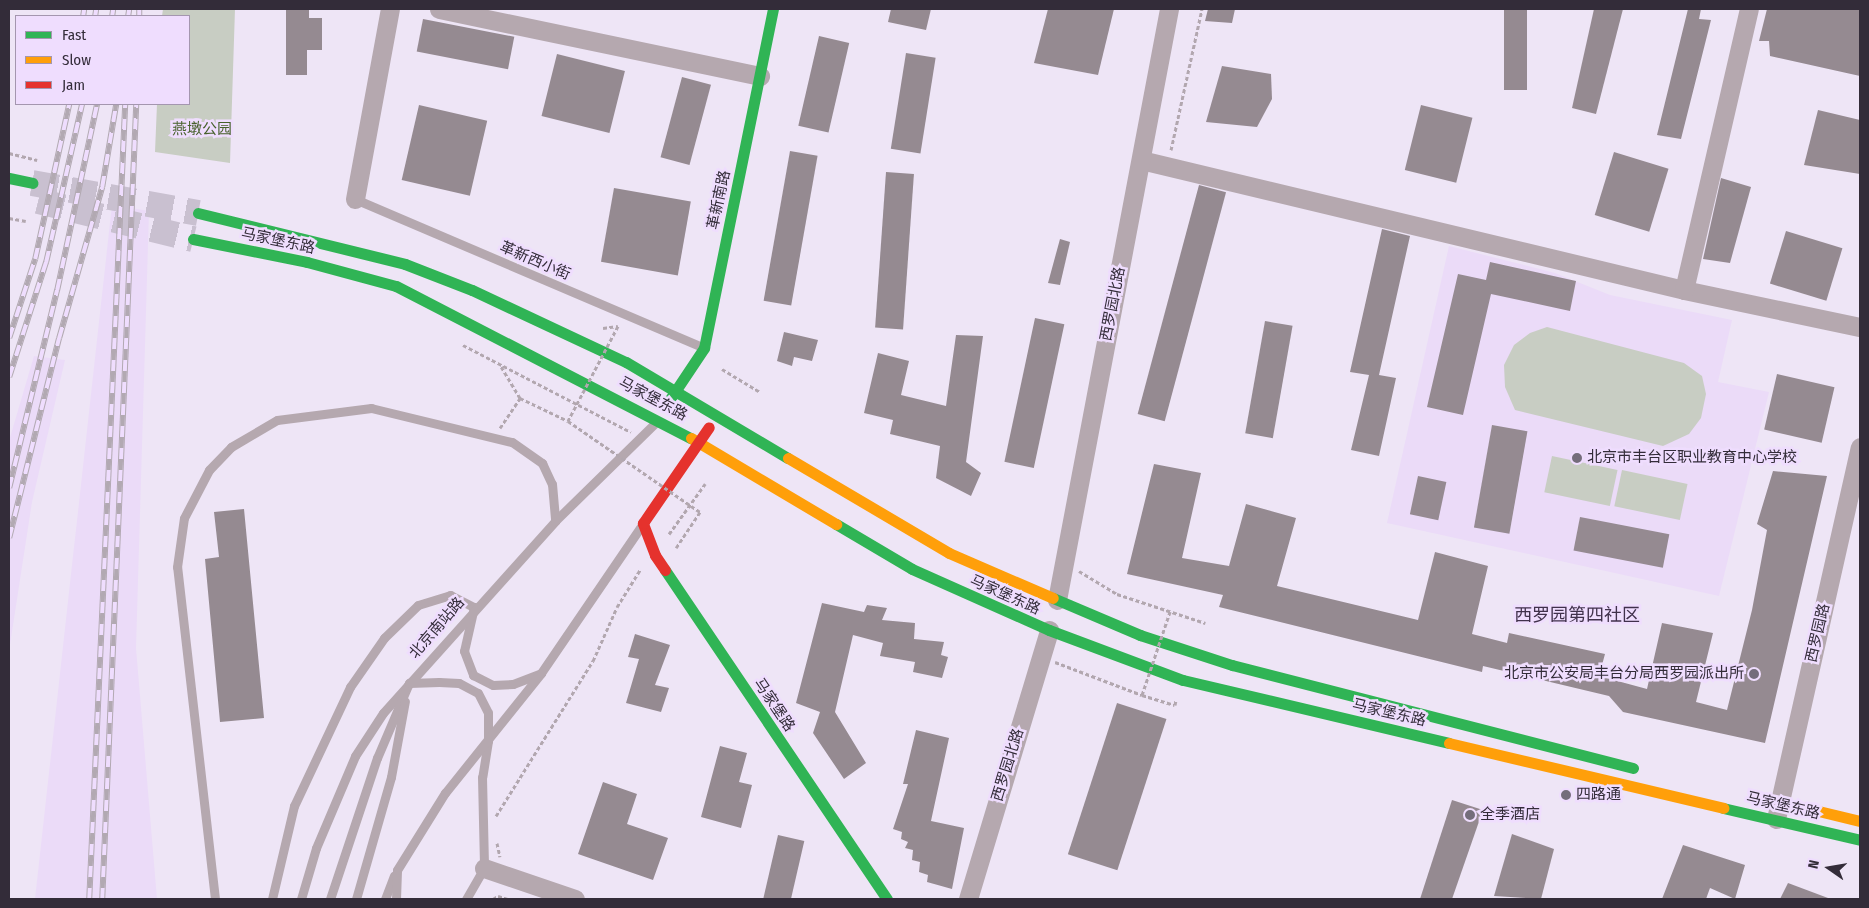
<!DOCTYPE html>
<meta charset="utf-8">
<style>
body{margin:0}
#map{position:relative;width:1869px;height:908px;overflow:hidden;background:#eee5f6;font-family:"Fira Sans Condensed","Noto Sans SC",sans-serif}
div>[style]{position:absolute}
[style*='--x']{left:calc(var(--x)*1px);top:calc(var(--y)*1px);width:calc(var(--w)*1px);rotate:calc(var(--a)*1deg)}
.built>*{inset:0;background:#ebdbf8}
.green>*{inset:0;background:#c8cdc3;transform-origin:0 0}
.building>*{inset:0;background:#958a91;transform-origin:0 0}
.secondary-tunnel>*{height:26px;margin-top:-13px;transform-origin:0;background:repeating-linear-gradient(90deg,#c9c0d0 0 26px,transparent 0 39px)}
.path>*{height:3px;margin-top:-1.5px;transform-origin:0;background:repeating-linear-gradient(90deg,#b2a7af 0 4px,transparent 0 6.5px)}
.lane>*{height:9px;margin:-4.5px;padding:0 4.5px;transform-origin:4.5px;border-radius:4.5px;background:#b5a8af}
.street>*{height:19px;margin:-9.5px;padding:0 9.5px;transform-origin:9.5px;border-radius:9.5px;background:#b5a8af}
.fast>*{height:11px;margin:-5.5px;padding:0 5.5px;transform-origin:5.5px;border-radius:5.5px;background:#30b455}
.slow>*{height:11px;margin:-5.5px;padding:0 5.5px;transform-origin:5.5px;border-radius:5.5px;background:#ff9f0a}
.jam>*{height:11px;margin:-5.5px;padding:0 5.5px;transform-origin:5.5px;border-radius:5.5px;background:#e5322d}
.rail>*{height:5.5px;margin-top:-2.75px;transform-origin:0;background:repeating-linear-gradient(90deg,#efddfe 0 11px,#b2a9b2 0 22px);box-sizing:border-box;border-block:1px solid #b2a9b2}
.path-bridge>*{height:3px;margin-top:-1.5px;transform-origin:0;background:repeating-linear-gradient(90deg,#b2a7af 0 4px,transparent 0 6.5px)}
.dots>*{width:14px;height:14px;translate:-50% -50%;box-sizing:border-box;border:2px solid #efddfe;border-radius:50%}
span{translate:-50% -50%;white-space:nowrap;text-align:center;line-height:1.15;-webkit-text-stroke:5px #efddfe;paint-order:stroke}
.park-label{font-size:15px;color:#47612c}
.street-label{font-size:15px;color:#332c39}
.poi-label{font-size:15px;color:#332c39}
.left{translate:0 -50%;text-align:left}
.right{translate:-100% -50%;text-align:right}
.quarter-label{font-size:18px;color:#40314b}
.frame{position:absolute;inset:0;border:10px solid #332c39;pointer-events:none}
.legend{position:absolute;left:15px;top:15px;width:175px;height:90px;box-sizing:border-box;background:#efddfe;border:1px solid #a496af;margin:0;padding:6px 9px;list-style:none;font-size:15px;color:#332c39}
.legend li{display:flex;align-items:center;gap:10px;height:25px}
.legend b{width:25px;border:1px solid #a496af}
.north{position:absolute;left:1804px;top:843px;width:50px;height:50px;-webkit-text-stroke:4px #efddfe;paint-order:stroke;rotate:283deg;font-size:14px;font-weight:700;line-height:20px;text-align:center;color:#332c39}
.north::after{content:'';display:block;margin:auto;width:18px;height:22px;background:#332c39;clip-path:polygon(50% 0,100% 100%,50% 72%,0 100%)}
</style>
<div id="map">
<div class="built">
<div style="clip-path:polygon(112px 205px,149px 211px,136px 648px,157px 899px,35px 899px)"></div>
<div style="clip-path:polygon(1449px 246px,1555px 273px,1610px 295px,1732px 320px,1718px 382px,1769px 392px,1719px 596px,1387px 523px)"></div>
<div style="clip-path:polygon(34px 356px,65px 360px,32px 502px,9px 651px,9px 441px)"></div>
</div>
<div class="green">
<div style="clip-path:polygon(163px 9px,235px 9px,230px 163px,155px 152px,157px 104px,189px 104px,189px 16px,162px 16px)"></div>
<div style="clip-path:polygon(1547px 327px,1684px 363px,1702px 376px,1706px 394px,1701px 418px,1689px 434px,1663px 446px,1515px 410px,1505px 387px,1504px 365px,1514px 345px,1530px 333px)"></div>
<div style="left:1552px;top:456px;width:67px;height:37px;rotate:12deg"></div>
<div style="left:1622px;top:470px;width:67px;height:37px;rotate:12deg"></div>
</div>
<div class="building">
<div style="clip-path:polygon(286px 9px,309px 9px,309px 18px,322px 18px,322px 50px,307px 50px,307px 75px,286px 75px)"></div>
<div style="clip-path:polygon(891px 9px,931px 9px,926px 30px,888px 22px)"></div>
<div style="clip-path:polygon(1048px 9px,1114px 9px,1098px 75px,1034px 63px)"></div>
<div style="clip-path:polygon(1208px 9px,1235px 9px,1232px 23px,1205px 21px)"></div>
<div style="left:1504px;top:9px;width:23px;height:81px"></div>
<div style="clip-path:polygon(1594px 9px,1623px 9px,1596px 114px,1572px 108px)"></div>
<div style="clip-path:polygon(1688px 9px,1701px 9px,1699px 19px,1711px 20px,1681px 139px,1657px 135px)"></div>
<div style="clip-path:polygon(1767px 9px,1860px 9px,1860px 76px,1770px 56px,1769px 41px,1759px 41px)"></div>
<div style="left:423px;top:19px;width:93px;height:33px;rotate:11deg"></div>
<div style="left:819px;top:36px;width:31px;height:92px;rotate:13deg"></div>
<div style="left:906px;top:53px;width:30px;height:97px;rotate:9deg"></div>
<div style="left:557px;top:54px;width:70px;height:64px;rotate:14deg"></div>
<div style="clip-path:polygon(1222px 66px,1271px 74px,1272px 99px,1257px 127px,1206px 122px)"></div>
<div style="left:682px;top:77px;width:30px;height:83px;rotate:15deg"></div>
<div style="left:419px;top:105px;width:70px;height:77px;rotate:13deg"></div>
<div style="left:1421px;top:105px;width:53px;height:67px;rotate:14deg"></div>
<div style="clip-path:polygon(1818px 110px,1860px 120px,1860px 174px,1804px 165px)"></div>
<div style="left:790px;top:151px;width:28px;height:152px;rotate:10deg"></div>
<div style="left:1614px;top:152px;width:57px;height:66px;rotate:17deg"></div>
<div style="left:886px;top:172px;width:28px;height:156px;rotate:4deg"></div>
<div style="clip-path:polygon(1721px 178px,1751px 187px,1730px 263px,1703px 259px)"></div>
<div style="left:1199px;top:185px;width:28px;height:237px;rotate:15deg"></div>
<div style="left:614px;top:188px;width:78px;height:75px;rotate:10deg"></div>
<div style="clip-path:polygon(1382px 229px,1410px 236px,1379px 375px,1396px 378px,1379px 456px,1351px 450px,1369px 375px,1350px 372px)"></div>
<div style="left:1786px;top:231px;width:59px;height:55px;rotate:17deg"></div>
<div style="clip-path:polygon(1060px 239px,1070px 242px,1060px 285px,1048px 283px)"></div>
<div style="clip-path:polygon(1490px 262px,1576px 281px,1570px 311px,1491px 294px,1463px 415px,1427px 407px,1458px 274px,1486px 280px)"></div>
<div style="left:1035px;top:318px;width:30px;height:147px;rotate:12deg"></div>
<div style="left:1265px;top:321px;width:28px;height:114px;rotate:10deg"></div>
<div style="clip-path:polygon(784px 332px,818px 340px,812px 361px,794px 357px,792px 366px,777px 361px)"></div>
<div style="clip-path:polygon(956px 335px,983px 336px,966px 462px,981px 473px,971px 496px,936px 478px,940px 446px,890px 434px,893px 420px,864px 413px,878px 353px,909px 361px,901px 395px,946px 406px)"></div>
<div style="left:1777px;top:374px;width:59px;height:57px;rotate:13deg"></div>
<div style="left:1492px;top:425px;width:36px;height:104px;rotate:10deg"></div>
<div style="clip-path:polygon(1154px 464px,1201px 473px,1182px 558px,1229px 566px,1246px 504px,1296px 518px,1277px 586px,1418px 620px,1435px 552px,1488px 566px,1472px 634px,1507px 643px,1509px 633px,1605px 654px,1599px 676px,1647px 689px,1662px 623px,1713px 633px,1696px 702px,1727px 710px,1752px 610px,1767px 530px,1757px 524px,1773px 471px,1827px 476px,1765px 743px,1623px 712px,1609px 696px,1483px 666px,1482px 672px,1219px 607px,1223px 595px,1127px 574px)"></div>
<div style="left:1418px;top:476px;width:29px;height:39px;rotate:12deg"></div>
<div style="clip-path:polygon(244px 509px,264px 718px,220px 722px,205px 559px,219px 557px,214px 512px)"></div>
<div style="left:1580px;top:517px;width:91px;height:34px;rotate:11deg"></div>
<div style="clip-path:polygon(822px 603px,864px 612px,867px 605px,887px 608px,882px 620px,915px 623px,914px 639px,944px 642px,941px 655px,948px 657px,942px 678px,913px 672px,915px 662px,880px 656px,883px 643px,853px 635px,835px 712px,866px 763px,844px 779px,813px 733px,820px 712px,796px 703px)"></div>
<div style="clip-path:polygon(635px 634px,670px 645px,655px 685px,669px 688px,661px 712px,626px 703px,639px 659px,628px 657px)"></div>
<div style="left:1117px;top:703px;width:52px;height:159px;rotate:18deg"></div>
<div style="clip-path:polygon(916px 730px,949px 738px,931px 821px,964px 828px,952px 889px,927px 882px,928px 875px,919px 872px,920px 862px,912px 860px,913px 850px,905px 848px,908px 842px,901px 839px,902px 832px,893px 829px,908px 784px,903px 784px)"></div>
<div style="clip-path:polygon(720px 746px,747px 753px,739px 782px,752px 785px,741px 828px,701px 817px)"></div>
<div style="clip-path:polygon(603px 782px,637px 794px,627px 824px,668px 838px,653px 880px,578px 854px)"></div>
<div style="clip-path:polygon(1452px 800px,1483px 810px,1452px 899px,1420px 899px)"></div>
<div style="clip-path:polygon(1512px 834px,1554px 849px,1541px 899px,1494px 896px)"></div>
<div style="left:778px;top:835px;width:27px;height:66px;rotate:13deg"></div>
<div style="clip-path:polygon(1683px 845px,1745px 865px,1735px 899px,1710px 888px,1706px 899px,1662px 899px)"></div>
<div style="clip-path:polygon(1788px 883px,1828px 898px,1827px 899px,1780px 899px)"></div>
</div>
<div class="secondary-tunnel">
<div style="--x:32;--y:183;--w:169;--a:10.2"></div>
<div style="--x:38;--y:201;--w:160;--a:13.8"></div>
</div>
<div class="path">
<div style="--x:1171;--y:150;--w:144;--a:-77.6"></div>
<div style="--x:9;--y:153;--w:29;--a:14"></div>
<div style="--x:9;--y:218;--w:17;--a:10"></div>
<div style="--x:603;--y:328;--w:15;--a:-8"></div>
<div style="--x:463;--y:345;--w:189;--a:27.4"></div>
<div style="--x:722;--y:369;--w:44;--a:31.2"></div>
<div style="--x:520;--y:398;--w:53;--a:25.6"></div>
<div style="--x:500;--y:428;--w:36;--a:-56"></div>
<div style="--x:520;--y:398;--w:37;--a:-121"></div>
<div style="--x:669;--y:534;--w:62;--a:-54.2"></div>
<div style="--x:1079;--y:571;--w:44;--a:31.2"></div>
<div style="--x:1117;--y:594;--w:93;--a:18.2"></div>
<div style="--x:1055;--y:662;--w:93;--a:20.8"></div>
<div style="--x:1142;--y:695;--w:34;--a:17"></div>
<div style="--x:1175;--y:705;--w:5;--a:-79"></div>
<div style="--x:496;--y:816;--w:183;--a:-58"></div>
<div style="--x:593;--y:661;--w:59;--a:-66"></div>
<div style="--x:617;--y:607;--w:44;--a:-58.1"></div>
<div style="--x:497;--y:843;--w:14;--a:78"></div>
<div style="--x:493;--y:899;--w:6;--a:-31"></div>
<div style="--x:498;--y:896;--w:10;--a:17"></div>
</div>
<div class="lane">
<div style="--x:355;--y:199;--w:377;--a:23.1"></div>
<div style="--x:215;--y:899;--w:334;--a:-96.5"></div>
<div style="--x:177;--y:567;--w:49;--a:-81.9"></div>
<div style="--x:184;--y:518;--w:54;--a:-62.5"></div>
<div style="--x:209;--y:470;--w:32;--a:-46"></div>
<div style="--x:231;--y:447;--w:53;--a:-30.4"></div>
<div style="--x:277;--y:420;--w:95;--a:-7.3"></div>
<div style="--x:371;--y:408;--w:145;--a:13.6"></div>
<div style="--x:512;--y:442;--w:37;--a:35"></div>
<div style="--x:542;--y:463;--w:23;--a:65"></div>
<div style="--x:552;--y:484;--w:37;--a:85"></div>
<div style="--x:272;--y:899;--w:96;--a:-76.7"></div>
<div style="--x:294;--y:806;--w:132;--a:-64.8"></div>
<div style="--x:350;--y:687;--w:60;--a:-55.2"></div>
<div style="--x:384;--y:638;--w:47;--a:-44.1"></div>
<div style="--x:418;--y:605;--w:34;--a:-17"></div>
<div style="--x:450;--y:595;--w:27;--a:27"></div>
<div style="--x:474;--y:607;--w:45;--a:102.8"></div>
<div style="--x:464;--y:651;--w:26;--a:69"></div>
<div style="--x:473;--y:675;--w:22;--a:27"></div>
<div style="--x:493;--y:685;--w:20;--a:-3"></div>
<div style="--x:513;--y:684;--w:30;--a:-21"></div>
<div style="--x:301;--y:899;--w:53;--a:-73.6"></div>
<div style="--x:316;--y:848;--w:100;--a:-67"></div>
<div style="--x:355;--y:756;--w:51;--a:-56.9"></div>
<div style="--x:383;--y:713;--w:258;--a:-48.1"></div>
<div style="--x:555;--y:521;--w:143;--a:-44.4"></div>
<div style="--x:330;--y:899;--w:149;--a:-71.6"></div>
<div style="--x:377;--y:758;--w:82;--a:-66.9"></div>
<div style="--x:409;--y:683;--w:30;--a:-2"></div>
<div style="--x:439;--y:682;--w:20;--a:3"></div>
<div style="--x:459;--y:683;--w:21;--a:28"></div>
<div style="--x:478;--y:693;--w:22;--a:63"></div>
<div style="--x:488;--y:713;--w:28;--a:90"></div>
<div style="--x:488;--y:741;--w:36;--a:99"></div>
<div style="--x:482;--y:777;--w:91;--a:88.7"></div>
<div style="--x:484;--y:868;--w:36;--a:120"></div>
<div style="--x:356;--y:899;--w:127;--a:-74"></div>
<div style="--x:391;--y:777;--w:77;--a:-79.6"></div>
<div style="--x:385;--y:899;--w:25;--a:-69"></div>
<div style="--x:396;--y:899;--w:29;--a:-88"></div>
<div style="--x:397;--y:870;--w:91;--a:-58.1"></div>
<div style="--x:445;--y:793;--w:154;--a:-51.3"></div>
<div style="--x:541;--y:673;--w:176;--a:-55.7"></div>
</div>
<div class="street">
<div style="--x:439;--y:9;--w:328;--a:11.8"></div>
<div style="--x:1141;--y:160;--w:558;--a:13.46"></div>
<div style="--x:1684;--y:290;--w:180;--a:11.9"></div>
<div style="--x:355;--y:199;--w:193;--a:-79.6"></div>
<div style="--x:1684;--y:290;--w:288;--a:-77"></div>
<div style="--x:1057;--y:600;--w:602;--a:-79.27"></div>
<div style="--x:1776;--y:819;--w:381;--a:-77.3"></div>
<div style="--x:484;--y:868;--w:96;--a:18.8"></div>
<div style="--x:968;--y:899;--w:281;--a:-73.2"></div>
</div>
<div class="fast">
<div style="--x:9;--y:178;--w:24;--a:12"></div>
<div style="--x:198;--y:213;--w:213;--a:13.8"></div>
<div style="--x:405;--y:264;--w:72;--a:21.2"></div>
<div style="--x:472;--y:290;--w:170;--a:25.1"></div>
<div style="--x:626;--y:362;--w:188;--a:30.7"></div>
<div style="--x:193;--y:239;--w:116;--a:11.4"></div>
<div style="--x:307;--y:262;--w:92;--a:15.1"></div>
<div style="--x:396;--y:286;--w:332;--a:27.3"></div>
<div style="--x:666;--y:405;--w:69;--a:-56.3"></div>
<div style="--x:704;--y:348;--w:346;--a:-78.5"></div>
<div style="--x:836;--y:524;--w:88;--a:30.6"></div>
<div style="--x:912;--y:569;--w:150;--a:24"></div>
<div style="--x:1049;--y:630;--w:143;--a:20.5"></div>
<div style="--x:1183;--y:680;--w:273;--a:13.3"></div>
<div style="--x:665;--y:570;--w:397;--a:56"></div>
<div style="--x:1053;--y:598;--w:95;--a:23"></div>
<div style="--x:1140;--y:635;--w:97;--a:18.1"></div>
<div style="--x:1232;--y:665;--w:414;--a:14.4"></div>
<div style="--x:1723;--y:808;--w:141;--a:13.1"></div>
</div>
<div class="slow">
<div style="--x:691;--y:438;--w:169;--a:30.7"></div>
<div style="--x:788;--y:458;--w:187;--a:30.5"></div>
<div style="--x:949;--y:553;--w:113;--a:23.4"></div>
<div style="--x:1449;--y:743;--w:282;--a:13.3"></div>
<div style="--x:1802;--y:807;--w:60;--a:13.6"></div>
</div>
<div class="jam">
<div style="--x:665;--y:570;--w:18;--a:-124"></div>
<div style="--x:655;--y:555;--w:34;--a:-111"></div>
<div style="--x:643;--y:523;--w:116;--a:-55.5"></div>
</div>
<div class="rail">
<div style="--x:83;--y:16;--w:7;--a:-82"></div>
<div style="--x:95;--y:16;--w:7;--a:-82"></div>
<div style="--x:112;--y:16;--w:7;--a:-82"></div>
<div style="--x:128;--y:16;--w:7;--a:-82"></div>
<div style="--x:139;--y:16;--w:7;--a:-90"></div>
<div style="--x:9;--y:338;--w:83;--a:-71.8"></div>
<div style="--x:35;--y:259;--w:159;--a:-77.6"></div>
<div style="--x:9;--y:377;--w:121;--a:-72.2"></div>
<div style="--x:46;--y:262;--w:162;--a:-77.2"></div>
<div style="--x:9;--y:488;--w:204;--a:-76.4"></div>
<div style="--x:57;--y:290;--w:190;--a:-77.9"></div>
<div style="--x:9;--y:538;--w:206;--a:-76"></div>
<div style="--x:59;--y:338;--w:157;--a:-74.1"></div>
<div style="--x:102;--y:187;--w:84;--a:-80.4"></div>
<div style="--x:89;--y:899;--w:796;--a:-87.41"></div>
<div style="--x:102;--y:899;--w:796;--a:-87.55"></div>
</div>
<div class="path-bridge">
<div style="--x:618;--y:326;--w:107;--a:117.8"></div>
<div style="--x:568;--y:421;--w:160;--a:34.6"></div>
<div style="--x:700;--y:512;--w:43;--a:123.7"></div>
<div style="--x:1142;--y:695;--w:88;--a:-71.4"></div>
</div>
<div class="dots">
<div style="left:1577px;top:458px;background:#746d7b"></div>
<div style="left:1754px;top:674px;background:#746d7b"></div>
<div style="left:1566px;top:795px;background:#746d7b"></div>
<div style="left:1470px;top:815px;background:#746d7b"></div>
</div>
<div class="park-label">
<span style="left:202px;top:130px">燕墩公园</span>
</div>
<div class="street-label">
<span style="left:719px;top:200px;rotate:-78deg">革新南路</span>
<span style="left:278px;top:241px;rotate:12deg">马家堡东路</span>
<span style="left:535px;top:261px;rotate:23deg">革新西小街</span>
<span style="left:1113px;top:304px;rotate:-79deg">西罗园北路</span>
<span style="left:653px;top:399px;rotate:28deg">马家堡东路</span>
<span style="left:1005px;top:595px;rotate:24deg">马家堡东路</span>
<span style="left:437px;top:628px;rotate:-49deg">北京南站路</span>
<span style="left:1818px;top:633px;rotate:-77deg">西罗园路</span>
<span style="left:774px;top:705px;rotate:56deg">马家堡路</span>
<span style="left:1389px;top:713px;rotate:13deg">马家堡东路</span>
<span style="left:1008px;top:765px;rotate:-73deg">西罗园北路</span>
<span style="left:1783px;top:806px;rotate:13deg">马家堡东路</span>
</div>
<div class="poi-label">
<span class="left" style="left:1587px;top:458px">北京市丰台区职业教育中心学校</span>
<span class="right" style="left:1744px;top:674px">北京市公安局丰台分局西罗园派出所</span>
<span class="left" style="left:1576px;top:795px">四路通</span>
<span class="left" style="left:1480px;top:815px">全季酒店</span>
</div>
<div class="quarter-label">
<span style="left:1577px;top:615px">西罗园第四社区</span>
</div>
<div class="frame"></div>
<ul class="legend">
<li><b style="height:6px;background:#30b455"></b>Fast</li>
<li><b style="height:6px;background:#ff9f0a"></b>Slow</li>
<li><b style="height:6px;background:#e5322d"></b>Jam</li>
</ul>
<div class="north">N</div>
</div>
